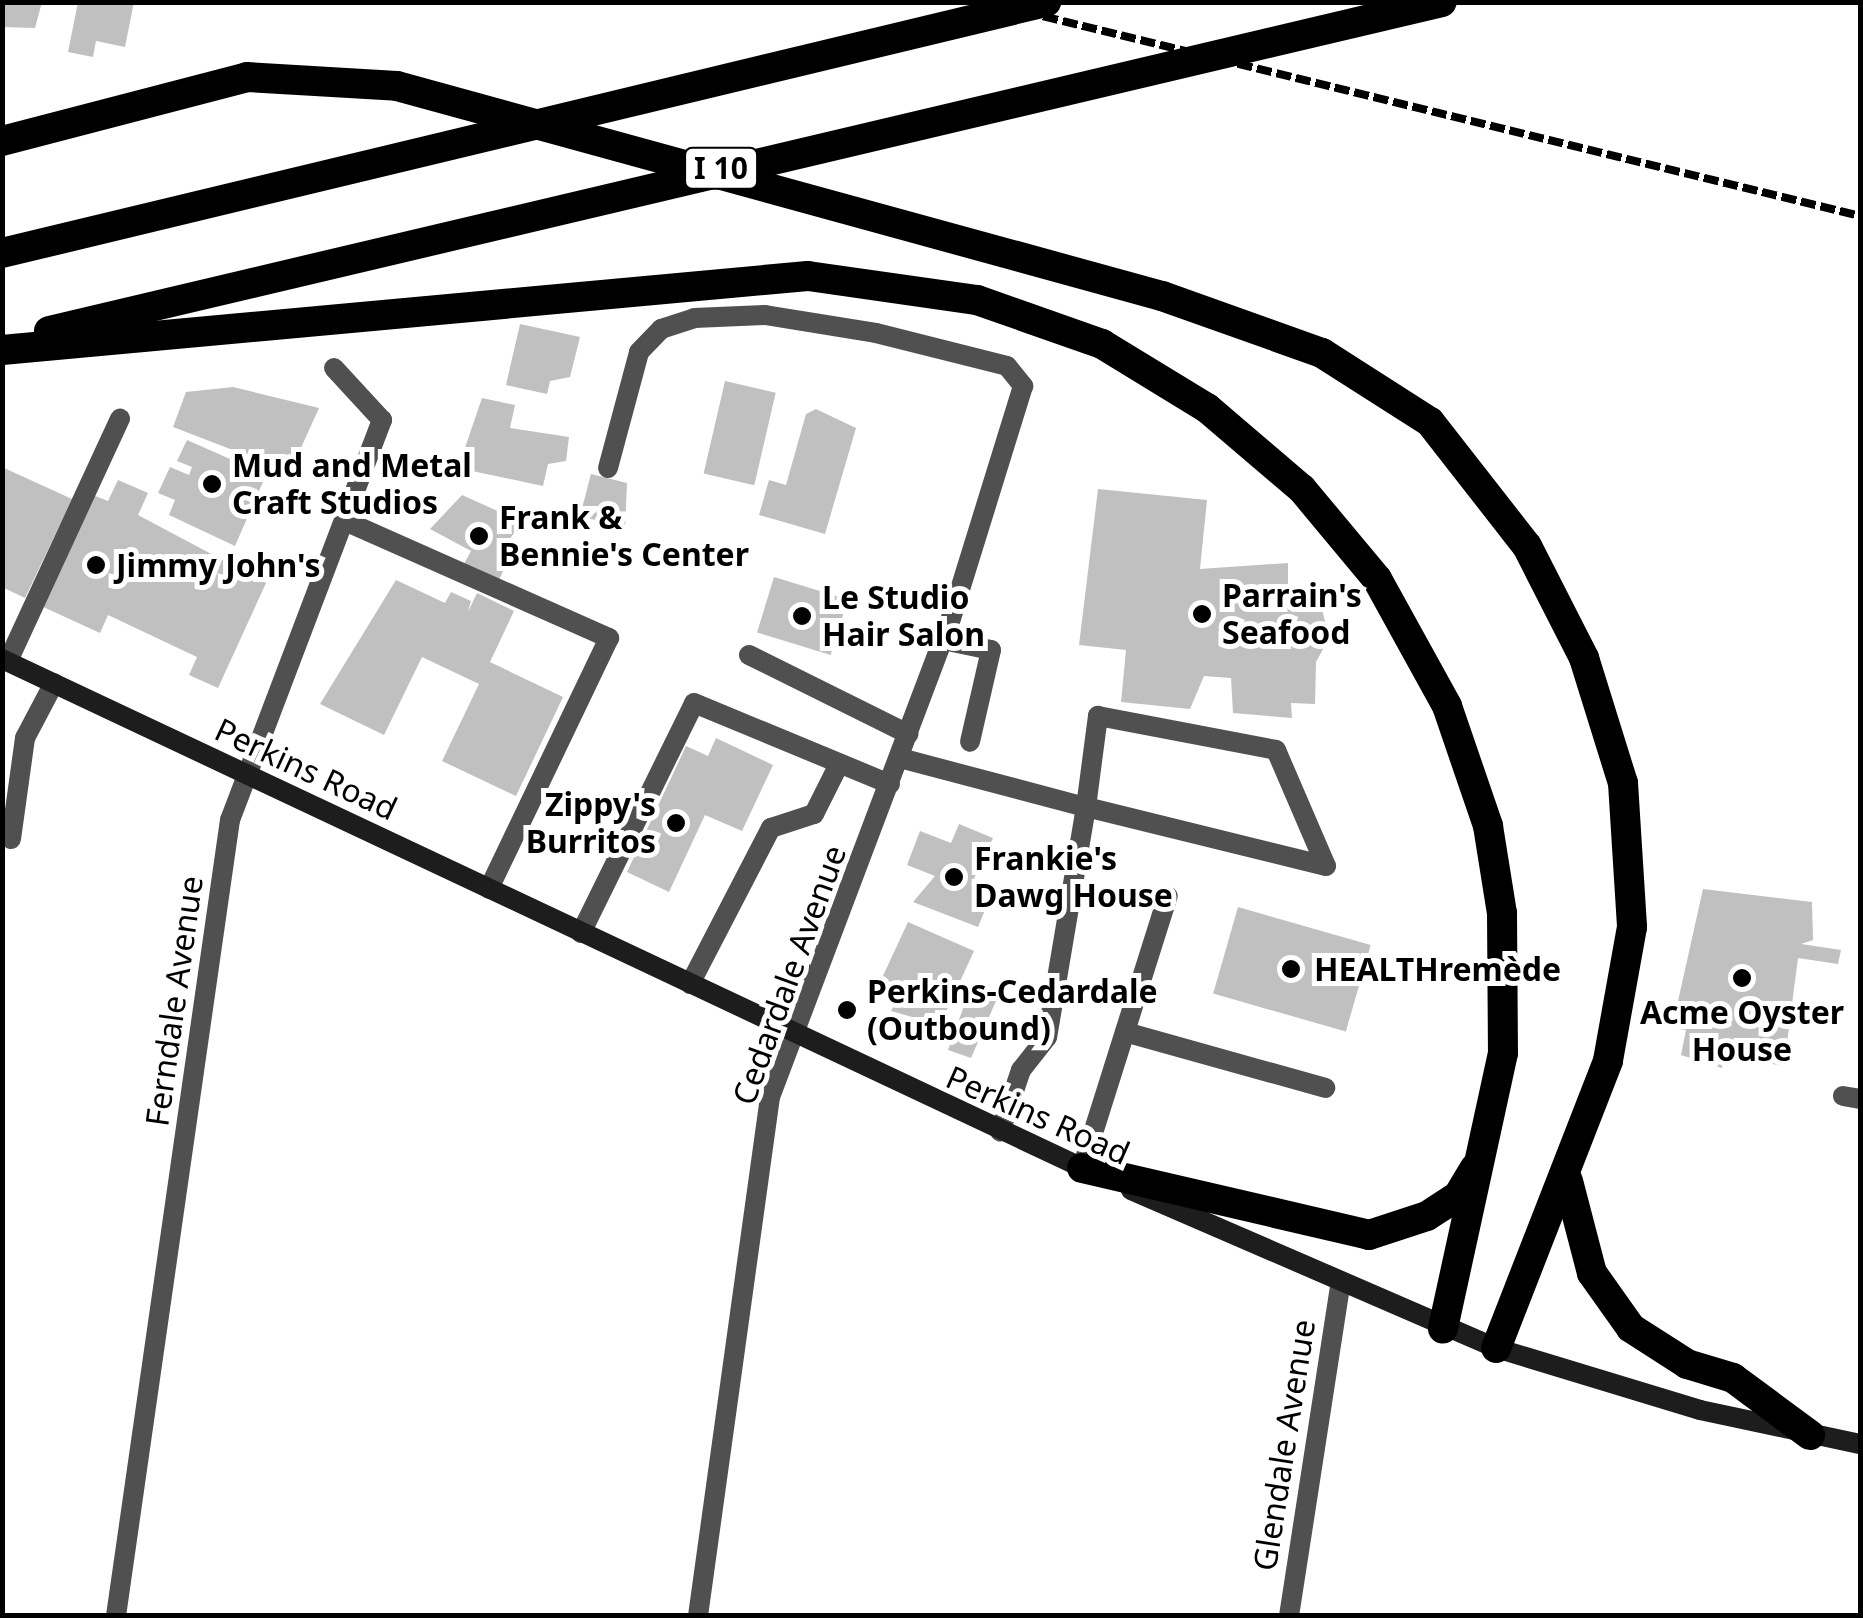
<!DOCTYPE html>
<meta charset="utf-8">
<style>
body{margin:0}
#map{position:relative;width:1863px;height:1618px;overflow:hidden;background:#fff;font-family:"Noto Sans",sans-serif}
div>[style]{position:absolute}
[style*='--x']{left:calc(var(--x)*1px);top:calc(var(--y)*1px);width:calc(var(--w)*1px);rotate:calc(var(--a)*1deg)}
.building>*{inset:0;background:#c0c0c0;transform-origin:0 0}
.lane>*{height:20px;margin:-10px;padding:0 10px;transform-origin:10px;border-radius:10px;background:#505050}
.street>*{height:20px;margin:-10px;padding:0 10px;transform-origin:10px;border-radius:10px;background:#505050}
.secondary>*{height:20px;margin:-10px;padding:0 10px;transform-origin:10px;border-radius:10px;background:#1d1d1d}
.highway>*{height:30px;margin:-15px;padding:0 15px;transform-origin:15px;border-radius:15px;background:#000}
.rail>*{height:8px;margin-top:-4px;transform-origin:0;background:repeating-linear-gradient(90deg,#000 0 15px,transparent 0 20px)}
.dots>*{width:28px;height:28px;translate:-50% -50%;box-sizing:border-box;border:5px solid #fff;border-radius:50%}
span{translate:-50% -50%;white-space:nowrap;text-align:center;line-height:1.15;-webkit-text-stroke:10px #fff;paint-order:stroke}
.shield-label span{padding:2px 8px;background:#fff;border:2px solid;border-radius:8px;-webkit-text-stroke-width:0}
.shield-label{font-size:30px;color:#000;font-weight:700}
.poi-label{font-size:32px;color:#000;font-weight:700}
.left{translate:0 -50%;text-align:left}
.right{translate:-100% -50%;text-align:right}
.street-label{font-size:32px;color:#000}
.frame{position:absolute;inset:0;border:5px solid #000;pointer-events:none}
</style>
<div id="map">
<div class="building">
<div style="clip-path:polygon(2px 2px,42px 2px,35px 28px,2px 27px)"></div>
<div style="clip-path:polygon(78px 2px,134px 2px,125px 47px,96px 41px,93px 57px,68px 52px)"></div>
<div style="clip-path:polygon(520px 324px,580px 337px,570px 377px,550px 381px,547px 394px,506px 385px)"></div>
<div style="left:725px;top:381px;width:52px;height:95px;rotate:13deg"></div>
<div style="clip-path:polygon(233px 387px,319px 408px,290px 472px,173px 427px,186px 392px)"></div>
<div style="clip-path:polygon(482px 398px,515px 405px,510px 428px,569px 437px,566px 461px,548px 464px,543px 486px,458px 468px)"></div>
<div style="clip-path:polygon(816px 409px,856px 428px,825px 534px,759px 515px,769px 480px,786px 485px,806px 414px)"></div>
<div style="clip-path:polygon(187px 440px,266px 475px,235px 546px,169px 515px,175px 500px,158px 493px,170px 467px,189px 475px,192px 467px,177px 461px)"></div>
<div style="clip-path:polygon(2px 467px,72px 499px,25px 598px,2px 587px)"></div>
<div style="clip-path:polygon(591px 474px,627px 483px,625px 528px,580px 516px)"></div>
<div style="clip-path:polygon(118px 480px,148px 493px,138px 515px,266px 583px,218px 688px,189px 675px,197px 657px,108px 615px,100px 633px,41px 606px,93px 495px,108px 501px)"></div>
<div style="clip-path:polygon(1098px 489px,1207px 500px,1200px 569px,1288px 563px,1288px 598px,1320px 601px,1329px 638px,1316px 662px,1315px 704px,1291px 703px,1292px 718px,1233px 713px,1231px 678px,1204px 676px,1190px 709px,1121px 702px,1126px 650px,1079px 645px)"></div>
<div style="clip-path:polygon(462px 495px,522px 522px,497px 557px,507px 562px,499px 580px,464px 564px,471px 551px,430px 529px)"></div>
<div style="left:774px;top:577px;width:77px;height:58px;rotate:17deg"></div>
<div style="clip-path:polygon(396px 580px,445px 603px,451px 592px,471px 601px,468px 612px,477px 593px,514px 611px,490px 662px,563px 697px,516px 796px,442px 761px,479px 684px,422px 657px,384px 735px,320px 704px)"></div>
<div style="clip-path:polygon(716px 738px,773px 765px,742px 831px,705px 815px,669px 892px,627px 872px,686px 746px,708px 756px)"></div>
<div style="clip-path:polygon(959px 824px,993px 838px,971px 885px,992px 893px,978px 927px,913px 902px,935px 876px,907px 865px,920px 831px,951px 843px)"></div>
<div style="clip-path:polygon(1703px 889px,1812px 902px,1813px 940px,1801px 944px,1841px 950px,1838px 964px,1798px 958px,1784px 1066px,1724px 1056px,1722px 1068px,1681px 1055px,1686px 1030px,1672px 1028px)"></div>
<div style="left:1238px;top:907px;width:138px;height:90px;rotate:16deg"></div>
<div style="clip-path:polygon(908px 922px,974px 951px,940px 1025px,891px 1011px,895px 1003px,875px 993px)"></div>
<div style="clip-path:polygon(973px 981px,1000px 992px,971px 1058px,948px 1050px)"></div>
</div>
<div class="lane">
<div style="--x:334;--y:368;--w:71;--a:47.3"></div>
<div style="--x:608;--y:468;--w:120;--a:-75"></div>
<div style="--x:639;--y:352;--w:32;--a:-46"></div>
<div style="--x:661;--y:329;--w:35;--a:-18"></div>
<div style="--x:345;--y:521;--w:289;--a:23.9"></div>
<div style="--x:609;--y:638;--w:278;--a:115.6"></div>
<div style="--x:943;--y:640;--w:49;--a:11.8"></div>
<div style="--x:991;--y:650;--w:94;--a:102.9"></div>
<div style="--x:749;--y:655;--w:178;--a:26.4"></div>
<div style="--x:8;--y:661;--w:267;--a:-65.2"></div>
<div style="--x:1098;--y:716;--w:181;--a:10.8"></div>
<div style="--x:1276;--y:750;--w:126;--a:66.7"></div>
<div style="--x:1326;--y:866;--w:247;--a:-166.2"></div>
<div style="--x:1086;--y:807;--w:92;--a:-82.5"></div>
<div style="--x:900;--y:758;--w:192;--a:14.8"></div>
<div style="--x:1086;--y:807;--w:233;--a:99.6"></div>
<div style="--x:1047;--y:1037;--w:42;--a:128.2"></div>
<div style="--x:1021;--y:1070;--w:65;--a:108.7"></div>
<div style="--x:11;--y:839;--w:102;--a:-82.1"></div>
<div style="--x:25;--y:738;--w:62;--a:-62.2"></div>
<div style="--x:581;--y:933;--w:256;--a:-63.8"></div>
<div style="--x:694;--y:703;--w:212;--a:22.5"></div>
<div style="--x:690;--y:984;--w:176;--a:-62.6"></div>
<div style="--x:771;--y:828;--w:45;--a:-18"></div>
<div style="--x:814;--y:814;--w:56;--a:-63.4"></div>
<div style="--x:1125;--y:1032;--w:208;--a:15.6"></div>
<div style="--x:1843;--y:1096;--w:17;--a:10"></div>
<div style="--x:1082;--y:1168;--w:285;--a:-72.5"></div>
</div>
<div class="street">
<div style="--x:694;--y:318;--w:71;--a:-2.4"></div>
<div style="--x:765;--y:315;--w:112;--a:9.2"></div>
<div style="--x:876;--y:333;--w:135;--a:14.1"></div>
<div style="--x:1007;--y:366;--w:26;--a:51"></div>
<div style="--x:1023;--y:386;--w:243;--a:107.2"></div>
<div style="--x:951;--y:618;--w:512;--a:110.7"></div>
<div style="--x:770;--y:1097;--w:524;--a:97.9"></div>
<div style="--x:116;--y:1616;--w:804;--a:-81.85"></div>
<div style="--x:230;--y:820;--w:428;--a:-69.2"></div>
<div style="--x:1289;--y:1616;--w:335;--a:-81.2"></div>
</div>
<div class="secondary">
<div style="--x:2;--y:659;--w:1204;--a:25.22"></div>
<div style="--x:1131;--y:1190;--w:398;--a:23.4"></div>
<div style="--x:1496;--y:1348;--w:213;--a:16.9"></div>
<div style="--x:1700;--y:1410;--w:164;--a:12"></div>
</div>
<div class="highway">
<div style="--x:2;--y:141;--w:253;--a:-14.6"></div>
<div style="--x:247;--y:77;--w:150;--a:3.4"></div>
<div style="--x:397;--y:86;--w:793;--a:15.35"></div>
<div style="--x:1162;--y:296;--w:170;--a:19.6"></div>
<div style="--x:1322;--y:353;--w:128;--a:32.6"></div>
<div style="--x:1430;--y:422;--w:157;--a:52"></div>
<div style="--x:1527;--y:546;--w:126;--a:63"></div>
<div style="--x:1584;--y:658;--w:131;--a:72.7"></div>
<div style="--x:1623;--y:783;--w:144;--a:86.4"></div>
<div style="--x:1632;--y:927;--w:136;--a:100.2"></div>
<div style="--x:1608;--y:1061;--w:308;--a:111.3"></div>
<div style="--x:2;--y:253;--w:1074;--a:-13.52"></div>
<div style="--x:49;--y:331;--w:1431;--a:-13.29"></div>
<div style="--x:2;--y:350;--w:809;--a:-5.25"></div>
<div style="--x:808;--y:276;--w:171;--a:8.1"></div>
<div style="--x:977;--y:300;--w:133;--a:19.4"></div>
<div style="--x:1102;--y:344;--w:123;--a:31.4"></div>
<div style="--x:1207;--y:408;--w:125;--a:40.5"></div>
<div style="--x:1302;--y:489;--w:117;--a:50.2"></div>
<div style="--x:1377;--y:579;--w:145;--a:61.1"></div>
<div style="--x:1447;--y:706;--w:127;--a:71.1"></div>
<div style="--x:1488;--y:826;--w:88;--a:80.9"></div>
<div style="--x:1502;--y:913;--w:140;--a:89.6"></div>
<div style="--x:1503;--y:1053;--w:282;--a:102.3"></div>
<div style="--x:1082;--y:1168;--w:295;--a:13.1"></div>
<div style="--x:1369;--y:1235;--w:61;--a:-18.1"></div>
<div style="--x:1427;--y:1216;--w:37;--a:-33"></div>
<div style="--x:1458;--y:1196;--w:33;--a:-59"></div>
<div style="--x:1568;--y:1181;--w:95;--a:75.4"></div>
<div style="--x:1592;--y:1273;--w:67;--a:54.7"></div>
<div style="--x:1631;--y:1328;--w:67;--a:32.7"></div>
<div style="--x:1687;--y:1364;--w:48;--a:16.9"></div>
<div style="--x:1733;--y:1378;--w:96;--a:36.5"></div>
</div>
<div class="rail">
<div style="--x:985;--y:2;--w:901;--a:13.74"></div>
</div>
<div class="dots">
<div style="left:212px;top:484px;background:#000"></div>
<div style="left:479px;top:536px;background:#000"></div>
<div style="left:96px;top:565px;background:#000"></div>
<div style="left:1202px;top:614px;background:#000"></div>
<div style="left:802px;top:616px;background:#000"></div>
<div style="left:676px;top:823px;background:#000"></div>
<div style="left:954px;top:877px;background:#000"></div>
<div style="left:1291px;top:969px;background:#000"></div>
<div style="left:1742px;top:978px;background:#000"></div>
<div style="left:847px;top:1010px;background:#000"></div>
</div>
<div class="shield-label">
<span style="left:721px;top:168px">I 10</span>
</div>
<div class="poi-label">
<span class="left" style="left:232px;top:484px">Mud and Metal<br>Craft Studios</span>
<span class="left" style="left:499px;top:536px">Frank &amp;<br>Bennie's Center</span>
<span class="left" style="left:116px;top:565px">Jimmy John's</span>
<span class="left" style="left:1222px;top:614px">Parrain's<br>Seafood</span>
<span class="left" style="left:822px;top:616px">Le Studio<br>Hair Salon</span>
<span class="right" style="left:656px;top:823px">Zippy's<br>Burritos</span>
<span class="left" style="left:974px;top:877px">Frankie's<br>Dawg House</span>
<span class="left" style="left:1314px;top:969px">HEALTHremède</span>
<span class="left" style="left:867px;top:1010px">Perkins-Cedardale<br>(Outbound)</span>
<span style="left:1742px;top:1031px">Acme Oyster<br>House</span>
</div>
<div class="street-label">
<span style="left:306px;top:769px;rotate:25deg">Perkins Road</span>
<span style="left:789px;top:975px;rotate:-70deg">Cedardale Avenue</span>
<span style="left:174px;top:1001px;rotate:-82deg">Ferndale Avenue</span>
<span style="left:1038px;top:1115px;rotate:24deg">Perkins Road</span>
<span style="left:1284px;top:1445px;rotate:-81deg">Glendale Avenue</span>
</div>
<div class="frame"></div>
</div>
